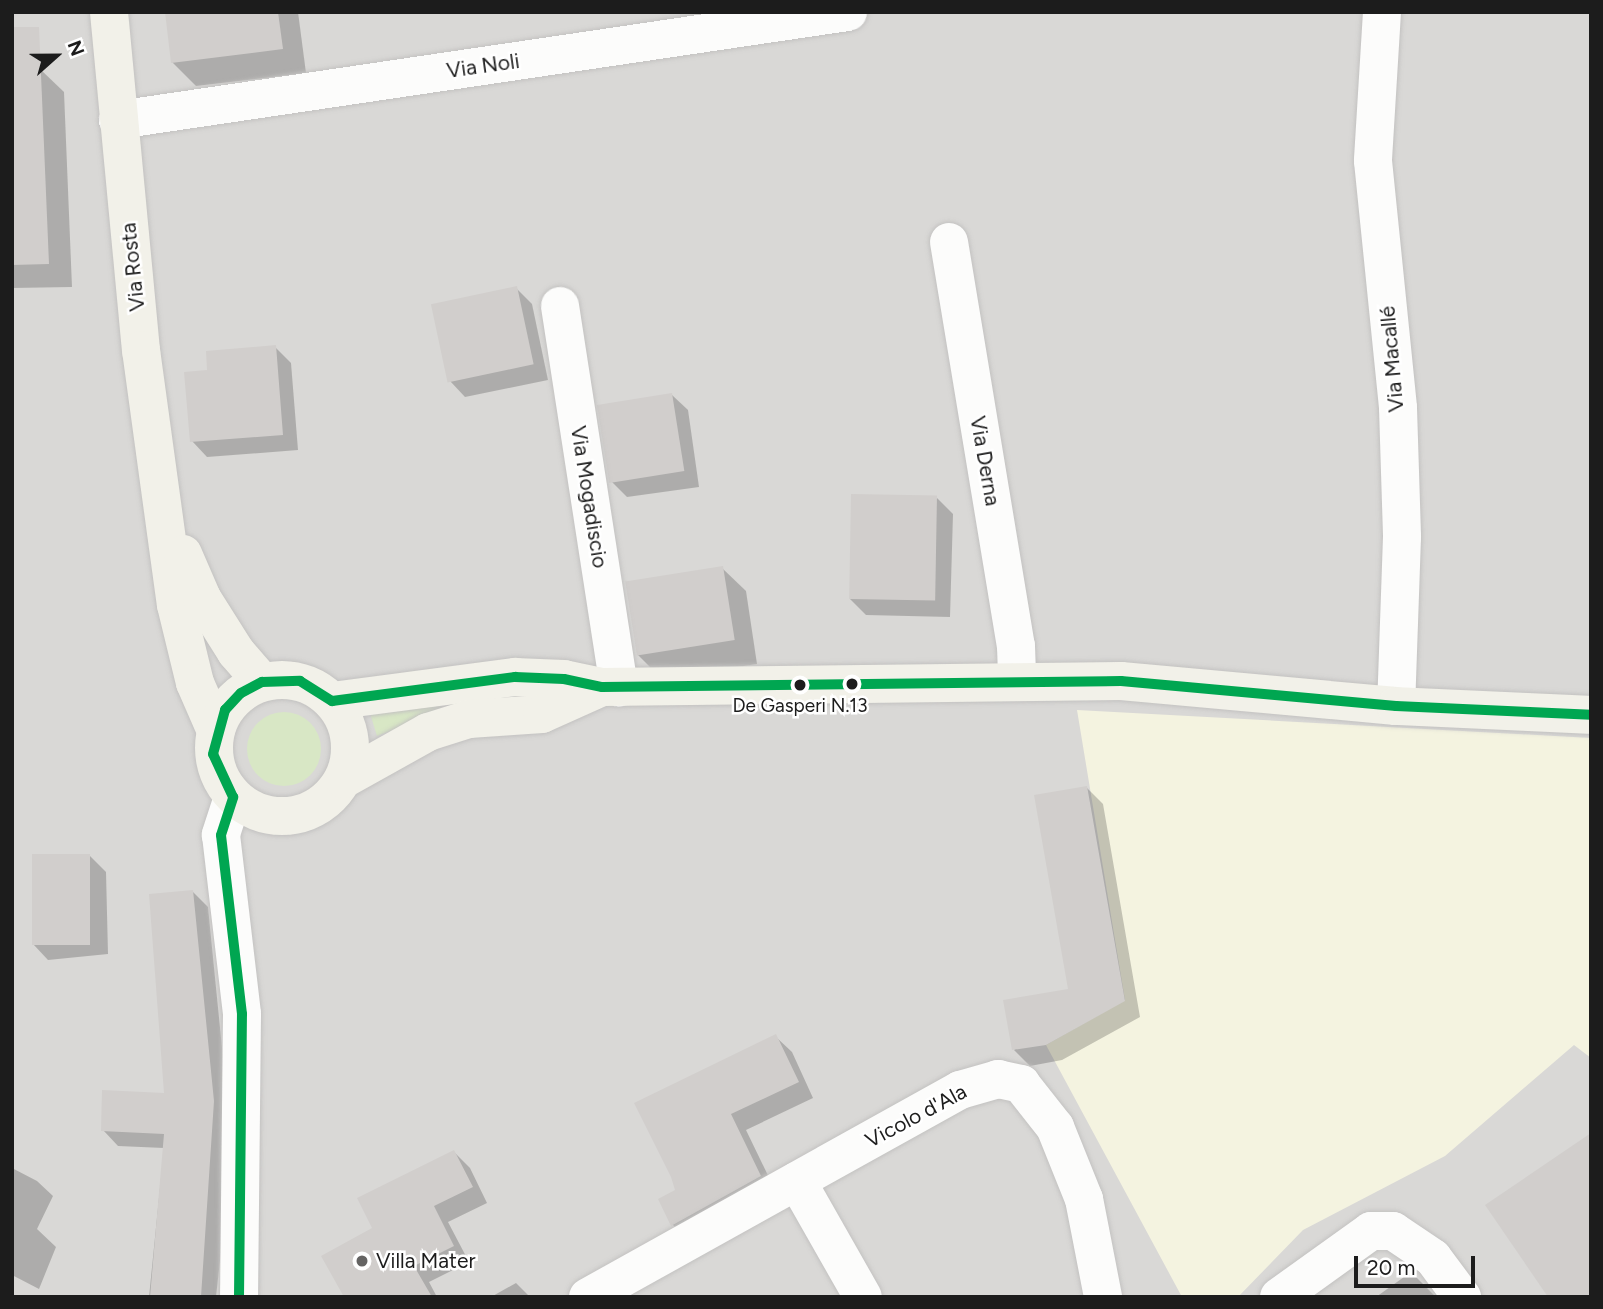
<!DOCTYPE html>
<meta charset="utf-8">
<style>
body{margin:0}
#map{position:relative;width:1603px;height:1309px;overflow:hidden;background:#eae8e5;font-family:Figtree,sans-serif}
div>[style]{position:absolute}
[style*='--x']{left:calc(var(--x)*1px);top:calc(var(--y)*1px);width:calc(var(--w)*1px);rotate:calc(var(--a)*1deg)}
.residential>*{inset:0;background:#d9d8d6;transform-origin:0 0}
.education>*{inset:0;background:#f4f3e0}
.grass>*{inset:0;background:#d8e7c5}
.round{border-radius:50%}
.shadow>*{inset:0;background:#0003}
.building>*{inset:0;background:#d1cecc;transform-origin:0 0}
.roads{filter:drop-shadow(0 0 2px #c3c2c1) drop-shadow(0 0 2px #c3c2c1)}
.street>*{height:38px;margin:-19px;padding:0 19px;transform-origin:19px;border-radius:19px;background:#fcfcfb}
.secondary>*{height:38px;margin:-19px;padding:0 19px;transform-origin:19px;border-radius:19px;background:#f2f1e9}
.secondary>.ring{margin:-19px;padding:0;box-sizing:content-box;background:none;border:38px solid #f2f1e9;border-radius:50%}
.bus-1>*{height:10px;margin:-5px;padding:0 5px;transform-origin:5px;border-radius:5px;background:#00a651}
.dots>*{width:19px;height:19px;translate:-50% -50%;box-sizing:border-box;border:4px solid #fff;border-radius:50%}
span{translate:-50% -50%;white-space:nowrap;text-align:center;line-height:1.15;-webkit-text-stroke:5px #fff;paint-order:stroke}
.bus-label{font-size:19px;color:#1c1c1c}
.street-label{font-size:21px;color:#1c1c1c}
.poi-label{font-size:21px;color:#1c1c1c}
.left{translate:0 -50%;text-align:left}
.frame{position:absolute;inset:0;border:14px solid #1c1c1c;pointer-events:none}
.north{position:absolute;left:21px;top:21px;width:70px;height:70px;-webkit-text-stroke:5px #fff;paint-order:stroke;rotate:69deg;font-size:19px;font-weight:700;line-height:28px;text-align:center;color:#1c1c1c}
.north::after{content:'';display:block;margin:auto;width:24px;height:32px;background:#1c1c1c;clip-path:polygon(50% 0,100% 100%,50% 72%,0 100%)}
.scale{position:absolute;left:1354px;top:1256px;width:121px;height:32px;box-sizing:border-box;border:4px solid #1c1c1c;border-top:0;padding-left:9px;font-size:21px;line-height:24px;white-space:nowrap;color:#1c1c1c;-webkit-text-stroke:5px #fff;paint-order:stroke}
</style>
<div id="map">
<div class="residential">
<div style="left:12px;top:12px;width:1579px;height:1285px"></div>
</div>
<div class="education">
<div style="clip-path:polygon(1077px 710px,1591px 738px,1591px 1058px,1574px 1045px,1445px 1156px,1303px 1230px,1238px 1297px,1182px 1297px,1046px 1045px,1125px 1000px)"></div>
</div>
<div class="grass">
<div style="clip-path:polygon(554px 691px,453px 708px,377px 736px,369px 710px)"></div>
<div class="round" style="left:247px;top:712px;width:74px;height:74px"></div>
</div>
<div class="shadow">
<div style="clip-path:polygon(166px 12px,298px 12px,306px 73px,196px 86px,172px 62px)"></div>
<div style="clip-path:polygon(40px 69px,64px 92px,72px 287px,12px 288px,12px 71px)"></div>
<div style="clip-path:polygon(516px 288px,532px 304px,548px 380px,465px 397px,450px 381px)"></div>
<div style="clip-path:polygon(275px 347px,291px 363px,298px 450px,207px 457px,192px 441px,209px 372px)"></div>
<div style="clip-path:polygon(672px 395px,688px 410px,699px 487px,627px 497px,611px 481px)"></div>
<div style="clip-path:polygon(937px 498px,953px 514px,950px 617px,866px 615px,850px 599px)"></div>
<div style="clip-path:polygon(722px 568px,746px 591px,757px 664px,661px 678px,638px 655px)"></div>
<div style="clip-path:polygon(1087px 788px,1103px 804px,1140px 1017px,1062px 1060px,1030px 1066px,1014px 1050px,1070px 990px)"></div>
<div style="clip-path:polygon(90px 856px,106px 872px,108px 954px,48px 960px,33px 944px)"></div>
<div style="clip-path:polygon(192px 891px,208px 907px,229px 1118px,226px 1206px,216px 1297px,149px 1297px,164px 1148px,118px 1146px,103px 1130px,166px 1095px)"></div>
<div style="clip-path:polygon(776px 1037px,792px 1052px,813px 1098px,746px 1130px,776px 1192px,689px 1240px,673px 1225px,677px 1191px)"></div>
<div style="clip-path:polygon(454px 1152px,470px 1168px,487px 1203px,448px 1222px,469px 1262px,429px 1282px,437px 1297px,347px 1297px,374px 1228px)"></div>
<div style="clip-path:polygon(12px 1168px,37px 1181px,53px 1196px,37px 1229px,56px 1247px,39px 1289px,12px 1275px)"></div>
<div style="clip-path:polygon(1411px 1272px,1436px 1297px,1376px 1297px)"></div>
<div style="clip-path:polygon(516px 1283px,530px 1297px,491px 1297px)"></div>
</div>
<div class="building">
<div style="clip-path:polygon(165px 12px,278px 12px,283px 49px,171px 63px)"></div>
<div style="clip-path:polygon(12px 27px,39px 27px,49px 264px,12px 265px)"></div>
<div style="left:517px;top:286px;width:80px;height:88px;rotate:78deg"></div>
<div style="clip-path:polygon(276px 345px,283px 435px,190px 442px,184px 372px,207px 370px,206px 351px)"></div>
<div style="left:672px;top:393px;width:79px;height:76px;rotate:81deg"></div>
<div style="left:851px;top:494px;width:86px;height:105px;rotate:1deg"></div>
<div style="left:723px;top:566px;width:75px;height:99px;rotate:81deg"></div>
<div style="clip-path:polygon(1087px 786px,1125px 1001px,1046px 1045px,1012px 1050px,1003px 1000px,1068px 989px,1034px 795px)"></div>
<div style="left:32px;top:854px;width:58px;height:91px"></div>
<div style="clip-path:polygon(193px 890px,214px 1101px,201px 1297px,150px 1297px,164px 1134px,101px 1131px,102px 1090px,164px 1093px,149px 894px)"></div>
<div style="clip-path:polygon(776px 1034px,799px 1082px,731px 1114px,761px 1176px,671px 1226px,658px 1199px,675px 1190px,671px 1177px,634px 1103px)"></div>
<div style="clip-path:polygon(1591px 1133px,1591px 1297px,1548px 1297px,1485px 1205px)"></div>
<div style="clip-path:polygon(454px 1150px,473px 1187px,434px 1206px,454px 1246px,414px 1266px,432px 1297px,344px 1297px,321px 1256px,372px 1228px,357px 1198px)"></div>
</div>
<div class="roads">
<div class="street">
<div style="--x:1382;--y:12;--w:149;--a:93.5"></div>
<div style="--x:1373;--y:161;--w:248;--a:84.2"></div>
<div style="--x:1398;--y:408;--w:129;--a:88.2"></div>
<div style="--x:1402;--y:537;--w:169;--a:92"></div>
<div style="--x:118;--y:120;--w:738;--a:-8.42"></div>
<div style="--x:949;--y:242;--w:410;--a:80.6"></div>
<div style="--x:1016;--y:646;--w:34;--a:88"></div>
<div style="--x:560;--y:306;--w:386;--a:81.2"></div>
<div style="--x:233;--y:797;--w:40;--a:108"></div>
<div style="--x:221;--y:835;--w:180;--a:83.3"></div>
<div style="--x:242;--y:1014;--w:283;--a:90.6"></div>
<div style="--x:797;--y:1181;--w:133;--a:60.4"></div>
<div style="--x:588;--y:1297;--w:426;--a:-29.1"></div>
<div style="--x:960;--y:1090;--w:40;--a:-16"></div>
<div style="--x:998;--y:1079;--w:24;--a:12"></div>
<div style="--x:1021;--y:1084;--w:55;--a:51.7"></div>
<div style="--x:1055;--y:1127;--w:78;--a:68.1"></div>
<div style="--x:1084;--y:1199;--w:100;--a:79"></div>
<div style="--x:1279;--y:1297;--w:113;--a:-35.7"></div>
<div style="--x:1371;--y:1231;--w:22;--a:0"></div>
<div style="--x:1393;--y:1231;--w:48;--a:34"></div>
<div style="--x:1433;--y:1258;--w:49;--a:53.4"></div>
</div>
<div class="secondary">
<div style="--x:109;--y:12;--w:340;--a:84.6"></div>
<div style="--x:141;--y:350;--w:257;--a:82.2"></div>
<div style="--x:176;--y:605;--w:80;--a:76.3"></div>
<div style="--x:195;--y:683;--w:52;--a:66.4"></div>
<div style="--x:183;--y:554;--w:48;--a:66.6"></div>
<div style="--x:202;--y:598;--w:64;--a:57.8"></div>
<div style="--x:236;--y:652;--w:40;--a:49"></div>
<div class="ring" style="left:214px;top:680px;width:98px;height:98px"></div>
<div style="--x:332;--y:701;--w:185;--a:-7.5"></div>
<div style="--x:515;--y:677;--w:49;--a:2.3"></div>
<div style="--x:564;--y:679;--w:39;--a:12"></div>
<div style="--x:602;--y:687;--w:519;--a:-0.66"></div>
<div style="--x:1121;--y:681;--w:276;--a:5.2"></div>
<div style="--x:1396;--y:706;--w:195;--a:2.6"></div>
<div style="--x:344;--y:779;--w:96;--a:-29.2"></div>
<div style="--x:428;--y:732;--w:43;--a:-17.6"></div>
<div style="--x:469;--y:719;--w:73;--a:-3.9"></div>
<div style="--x:542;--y:714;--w:66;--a:-24.2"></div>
</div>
</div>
<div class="bus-1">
<div style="--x:239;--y:1297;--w:283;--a:-89.4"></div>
<div style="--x:242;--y:1014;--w:180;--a:-96.7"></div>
<div style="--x:221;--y:835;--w:40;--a:-72"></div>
<div style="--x:233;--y:797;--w:47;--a:-114.9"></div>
<div style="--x:213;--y:754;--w:46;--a:-74.7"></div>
<div style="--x:225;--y:710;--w:23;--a:-47"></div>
<div style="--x:241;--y:693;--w:24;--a:-28"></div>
<div style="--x:262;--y:682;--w:38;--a:-2"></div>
<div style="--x:300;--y:681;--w:38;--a:32"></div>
<div style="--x:332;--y:701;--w:185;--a:-7.5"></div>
<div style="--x:515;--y:677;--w:49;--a:2.3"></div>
<div style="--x:564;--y:679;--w:39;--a:12"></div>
<div style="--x:602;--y:687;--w:519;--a:-0.66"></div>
<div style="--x:1121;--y:681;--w:276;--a:5.2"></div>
<div style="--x:1396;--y:706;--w:195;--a:2.6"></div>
</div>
<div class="dots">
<div style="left:852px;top:684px;background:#1c1c1c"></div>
<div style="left:800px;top:685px;background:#1c1c1c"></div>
<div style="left:362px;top:1261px;background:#646362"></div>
</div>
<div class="bus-label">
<span style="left:800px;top:706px">De Gasperi N.13</span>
</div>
<div class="street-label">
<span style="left:483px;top:66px;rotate:-8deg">Via Noli</span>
<span style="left:133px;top:267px;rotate:-96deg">Via Rosta</span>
<span style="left:1392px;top:359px;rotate:-95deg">Via Macallé</span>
<span style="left:985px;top:461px;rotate:80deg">Via Derna</span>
<span style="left:589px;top:497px;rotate:81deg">Via Mogadiscio</span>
<span style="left:916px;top:1116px;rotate:-28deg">Vicolo d'Ala</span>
</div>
<div class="poi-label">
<span class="left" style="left:376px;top:1261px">Villa Mater</span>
</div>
<div class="frame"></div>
<div class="north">N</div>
<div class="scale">20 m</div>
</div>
